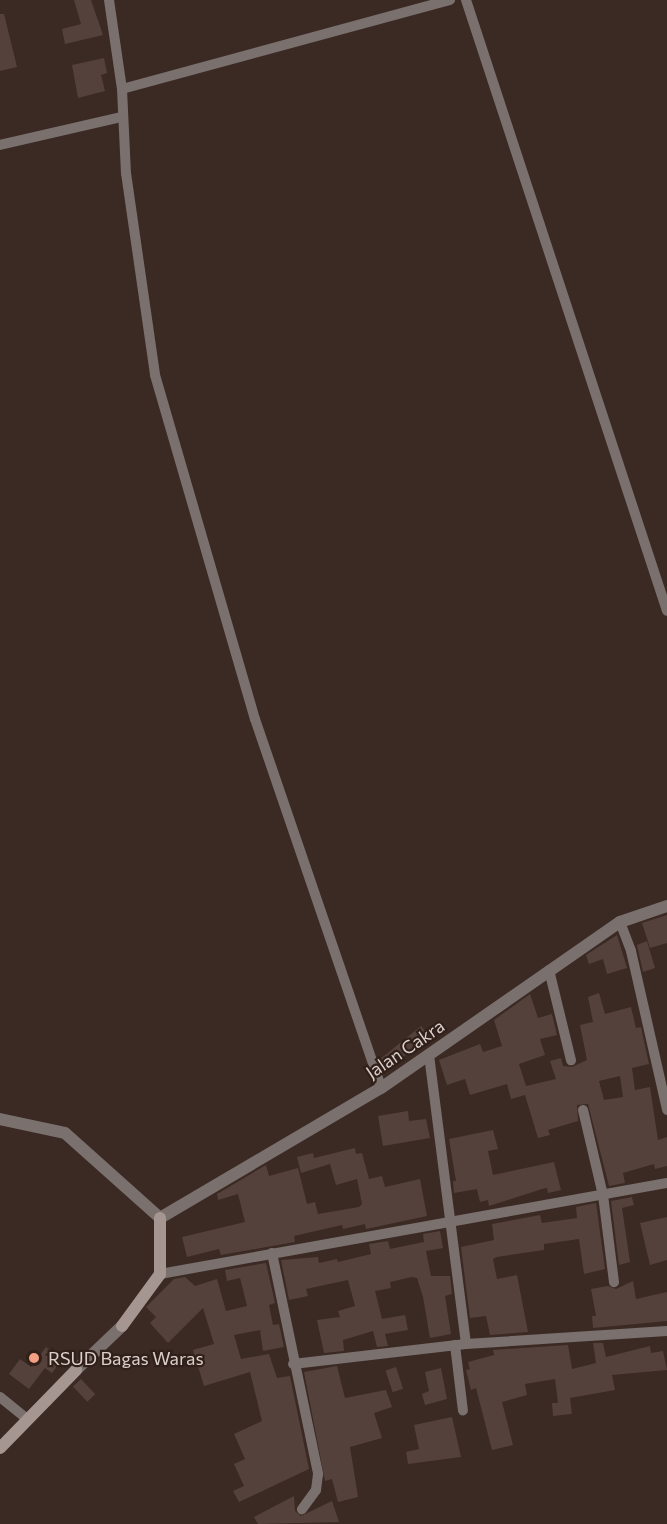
<!DOCTYPE html>
<style>
body{margin:0}
#map{position:relative;width:667px;height:1524px;overflow:hidden;background:#3b2924;font-family:Commissioner,sans-serif}
div>[style]{position:absolute}
[style*='--x']{left:calc(var(--x)*1px);top:calc(var(--y)*1px);width:calc(var(--w)*1px);rotate:calc(var(--a)*1deg)}
.building>*{inset:0;background:#55413b;transform-origin:0 0}
.minor>*{height:10px;margin:-5px;padding:0 5px;transform-origin:5px;border-radius:5px;background:#7a706d}
.tertiary>*{height:12px;margin:-6px;padding:0 6px;transform-origin:6px;border-radius:6px;background:#7a706d}
.secondary>*{height:12px;margin:-6px;padding:0 6px;transform-origin:6px;border-radius:6px;background:#a59691}
.dots>*{width:16px;height:16px;translate:-50% -50%;box-sizing:border-box;border:3px solid #31201a;border-radius:50%}
span{translate:-50% -50%;white-space:nowrap;text-align:center;line-height:1.15;-webkit-text-stroke:4.5px #31201a;paint-order:stroke}
.street-label{font-size:18px;color:#dbcfcb}
.poi-label{font-size:18px;color:#dbcfcb}
.left{translate:0 -50%;text-align:left}
</style>
<div id="map">
<div class="building">
<div style="clip-path:polygon(74px 0,91px 0,103px 35px,65px 44px,62px 29px,81px 24px)"></div>
<div style="clip-path:polygon(0 14px,4px 14px,17px 67px,0 71px)"></div>
<div style="clip-path:polygon(104px 58px,107px 73px,101px 75px,105px 91px,78px 98px,72px 65px)"></div>
<div style="clip-path:polygon(667px 915px,667px 943px,650px 948px,642px 923px)"></div>
<div style="clip-path:polygon(617px 935px,627px 968px,607px 974px,603px 959px,589px 964px,586px 955px)"></div>
<div style="clip-path:polygon(647px 941px,655px 968px,643px 972px,637px 945px)"></div>
<div style="clip-path:polygon(evenodd,599px 993px,605px 1014px,631px 1007px,636px 1028px,641px 1027px,649px 1064px,632px 1068px,635px 1090px,650px 1087px,658px 1140px,667px 1137px,667px 1166px,655px 1169px,654px 1164px,623px 1173px,625px 1183px,609px 1186px,588px 1104px,577px 1105px,578px 1121px,548px 1130px,550px 1135px,538px 1138px,525px 1095px,511px 1099px,507px 1084px,470px 1095px,465px 1079px,447px 1085px,439px 1060px,480px 1044px,483px 1052px,502px 1046px,494px 1020px,530px 994px,538px 1018px,552px 1014px,557px 1035px,540px 1039px,545px 1055px,519px 1064px,526px 1086px,556px 1079px,550px 1061px,561px 1058px,563px 1066px,572px 1067px,587px 1060px,580px 1025px,593px 1022px,588px 997px,599px 993px,620px 1076px,623px 1097px,604px 1100px,599px 1081px,620px 1076px)"></div>
<div style="left:421px;top:1026px;width:13px;height:52px;rotate:51deg"></div>
<div style="clip-path:polygon(408px 1111px,409px 1121px,426px 1119px,430px 1138px,383px 1146px,378px 1116px)"></div>
<div style="clip-path:polygon(493px 1130px,498px 1149px,488px 1151px,493px 1175px,554px 1162px,561px 1190px,548px 1193px,547px 1188px,542px 1189px,489px 1206px,488px 1200px,480px 1202px,477px 1189px,454px 1193px,453px 1181px,456px 1181px,449px 1139px)"></div>
<div style="clip-path:polygon(355px 1148px,356px 1154px,362px 1153px,369px 1179px,382px 1176px,385px 1187px,420px 1179px,427px 1216px,366px 1229px,365px 1224px,343px 1229px,342px 1225px,294px 1236px,295px 1242px,221px 1255px,219px 1249px,187px 1257px,182px 1237px,245px 1222px,238px 1194px,218px 1200px,217px 1194px,266px 1165px,269px 1176px,298px 1168px,307px 1204px,315px 1202px,318px 1214px,359px 1207px,362px 1204px,357px 1179px,336px 1185px,330px 1164px,301px 1173px,297px 1157px,313px 1153px,314px 1158px)"></div>
<div style="clip-path:polygon(632px 1197px,634px 1205px,622px 1208px,630px 1262px,619px 1265px,611px 1201px)"></div>
<div style="clip-path:polygon(596px 1203px,605px 1269px,584px 1274px,579px 1239px,544px 1244px,544px 1250px,497px 1257px,493px 1259px,497px 1279px,517px 1275px,528px 1332px,490px 1335px,486px 1316px,470px 1318px,461px 1247px,494px 1240px,492px 1224px,540px 1215px,542px 1223px,577px 1218px,576px 1207px)"></div>
<div style="clip-path:polygon(667px 1217px,667px 1260px,650px 1265px,640px 1223px)"></div>
<div style="clip-path:polygon(440px 1231px,443px 1248px,426px 1251px,431px 1276px,450px 1276px,452px 1294px,445px 1296px,451px 1334px,430px 1338px,423px 1297px,417px 1278px,412px 1277px,390px 1282px,391px 1288px,375px 1291px,382px 1319px,405px 1315px,408px 1330px,385px 1334px,388px 1346px,377px 1347px,373px 1331px,343px 1340px,344px 1351px,324px 1353px,317px 1320px,340px 1317px,338px 1311px,355px 1306px,348px 1280px,306px 1289px,308px 1296px,289px 1300px,281px 1260px,318px 1257px,319px 1263px,337px 1259px,338px 1262px,371px 1254px,369px 1244px,388px 1241px,390px 1249px,424px 1242px,423px 1234px)"></div>
<div style="clip-path:polygon(266px 1263px,275px 1303px,269px 1305px,273px 1325px,279px 1324px,284px 1347px,263px 1351px,260px 1330px,234px 1335px,241px 1359px,269px 1354px,277px 1378px,290px 1376px,309px 1469px,239px 1502px,233px 1491px,244px 1486px,234px 1464px,245px 1459px,234px 1434px,262px 1421px,250px 1372px,204px 1386px,193px 1350px,214px 1344px,203px 1308px,168px 1343px,150px 1323px,156px 1317px,146px 1307px,174px 1279px,185px 1277px,195px 1286px,217px 1279px,226px 1311px,247px 1306px,240px 1278px,227px 1281px,225px 1270px)"></div>
<div style="clip-path:polygon(633px 1281px,636px 1299px,667px 1292px,667px 1321px,593px 1328px,592px 1316px,596px 1316px,591px 1289px,608px 1286px,616px 1289px)"></div>
<div style="clip-path:polygon(593px 1343px,603px 1343px,606px 1357px,650px 1346px,651px 1353px,663px 1351px,667px 1370px,612px 1375px,615px 1390px,570px 1398px,572px 1414px,553px 1416px,552px 1403px,558px 1403px,555px 1379px,525px 1384px,527px 1395px,502px 1402px,513px 1445px,492px 1450px,476px 1388px,471px 1390px,466px 1370px,470px 1369px,468px 1362px,494px 1355px,493px 1350px,568px 1345px,572px 1369px,596px 1363px)"></div>
<div style="clip-path:polygon(46px 1347px,62px 1359px,52px 1373px,45px 1368px,29px 1389px,9px 1374px,20px 1359px,31px 1367px)"></div>
<div style="clip-path:polygon(337px 1366px,345px 1398px,386px 1390px,392px 1407px,374px 1413px,382px 1438px,350px 1447px,358px 1497px,338px 1502px,332px 1479px,325px 1481px,304px 1372px)"></div>
<div style="left:396px;top:1367px;width:23px;height:11px;rotate:72deg"></div>
<div style="clip-path:polygon(441px 1368px,447px 1399px,425px 1405px,422px 1394px,429px 1391px,425px 1372px)"></div>
<div style="left:81px;top:1379px;width:21px;height:11px;rotate:47deg"></div>
<div style="clip-path:polygon(452px 1417px,461px 1457px,408px 1464px,406px 1452px,419px 1449px,414px 1425px)"></div>
<div style="clip-path:polygon(294px 1496px,295px 1511px,301px 1516px,332px 1501px,339px 1522px,258px 1524px,254px 1517px)"></div>
</div>
<div class="minor">
<div style="--x:109;--y:0;--w:90;--a:81.7"></div>
<div style="--x:122;--y:89;--w:84;--a:87.3"></div>
<div style="--x:126;--y:173;--w:204;--a:81.8"></div>
<div style="--x:155;--y:375;--w:358;--a:73.8"></div>
<div style="--x:255;--y:719;--w:390;--a:71.1"></div>
<div style="--x:466;--y:0;--w:643;--a:71.79"></div>
<div style="--x:122;--y:89;--w:340;--a:-15.2"></div>
<div style="--x:0;--y:145;--w:124;--a:-13"></div>
<div style="--x:620;--y:922;--w:31;--a:69"></div>
<div style="--x:631;--y:951;--w:163;--a:77.2"></div>
<div style="--x:549;--y:970;--w:93;--a:76.3"></div>
<div style="--x:429;--y:1055;--w:291;--a:82.7"></div>
<div style="--x:583;--y:1110;--w:87;--a:76.8"></div>
<div style="--x:603;--y:1195;--w:88;--a:82.8"></div>
<div style="--x:272;--y:1253;--w:226;--a:78.2"></div>
<div style="--x:318;--y:1474;--w:16;--a:97"></div>
<div style="--x:316;--y:1490;--w:24;--a:126"></div>
<div style="--x:160;--y:1274;--w:515;--a:-10.18"></div>
<div style="--x:455;--y:1345;--w:66;--a:83.1"></div>
<div style="--x:293;--y:1364;--w:174;--a:-6.6"></div>
<div style="--x:466;--y:1344;--w:201;--a:-3.7"></div>
<div style="--x:0;--y:1397;--w:36;--a:39"></div>
</div>
<div class="tertiary">
<div style="--x:0;--y:1119;--w:66;--a:12.2"></div>
<div style="--x:65;--y:1133;--w:127;--a:41.8"></div>
<div style="--x:160;--y:1218;--w:256;--a:-30.5"></div>
<div style="--x:381;--y:1088;--w:291;--a:-34.8"></div>
<div style="--x:620;--y:922;--w:50;--a:-18.8"></div>
<div style="--x:76;--y:1370;--w:64;--a:-43.7"></div>
</div>
<div class="secondary">
<div style="--x:122;--y:1326;--w:64;--a:-53.8"></div>
<div style="--x:160;--y:1274;--w:56;--a:-90"></div>
<div style="--x:0;--y:1448;--w:109;--a:-45.7"></div>
</div>
<div class="dots">
<div style="left:34px;top:1358px;background:#f39f84"></div>
</div>
<div class="street-label">
<span style="left:405px;top:1049px;rotate:-34deg">Jalan Cakra</span>
</div>
<div class="poi-label">
<span class="left" style="left:48px;top:1358px">RSUD Bagas Waras</span>
</div>
</div>
